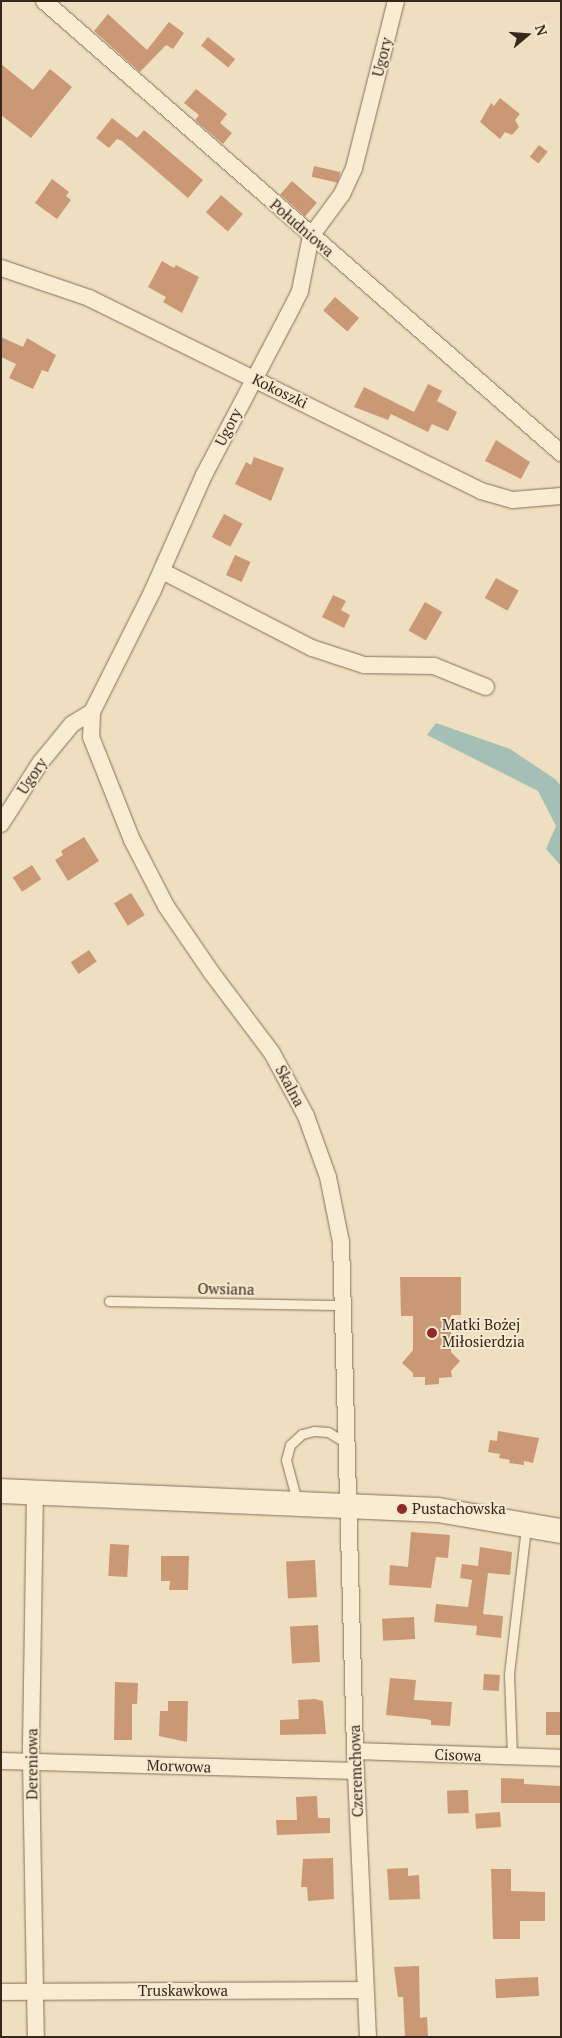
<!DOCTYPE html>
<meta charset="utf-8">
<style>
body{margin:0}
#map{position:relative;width:562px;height:2038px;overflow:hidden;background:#eddfc0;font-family:"PT Serif",serif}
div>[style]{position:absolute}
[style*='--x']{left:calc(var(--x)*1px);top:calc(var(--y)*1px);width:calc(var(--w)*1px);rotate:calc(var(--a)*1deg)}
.water>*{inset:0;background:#a3bfb6}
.building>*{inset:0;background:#cb9876;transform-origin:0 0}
.roads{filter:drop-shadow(0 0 1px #867058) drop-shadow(0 0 1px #867058)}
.lane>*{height:9px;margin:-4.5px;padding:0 4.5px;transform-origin:4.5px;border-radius:4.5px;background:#f8ecd3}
.street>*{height:16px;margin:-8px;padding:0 8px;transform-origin:8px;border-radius:8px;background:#f8ecd3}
.secondary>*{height:24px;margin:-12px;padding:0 12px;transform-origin:12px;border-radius:12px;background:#f8ecd3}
.dots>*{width:14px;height:14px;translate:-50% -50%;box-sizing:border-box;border:2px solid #f5e9d0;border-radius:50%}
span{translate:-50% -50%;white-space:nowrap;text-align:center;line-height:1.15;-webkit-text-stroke:4px #f5e9d0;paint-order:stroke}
.street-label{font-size:15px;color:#36281d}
.poi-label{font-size:15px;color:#36281d}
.left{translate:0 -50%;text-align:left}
.frame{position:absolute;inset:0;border:2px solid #36281d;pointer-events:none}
.north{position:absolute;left:502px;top:10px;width:50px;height:50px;-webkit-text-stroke:4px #f5e9d0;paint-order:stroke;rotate:72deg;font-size:14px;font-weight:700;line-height:20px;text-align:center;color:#36281d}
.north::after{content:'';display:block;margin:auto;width:18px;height:22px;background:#36281d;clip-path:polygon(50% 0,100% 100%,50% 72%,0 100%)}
</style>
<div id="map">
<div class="water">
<div style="clip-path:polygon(436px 723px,510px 749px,555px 779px,561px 786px,561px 866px,546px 849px,556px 826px,538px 791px,427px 735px)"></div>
</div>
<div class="building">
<div style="clip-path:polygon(108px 14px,147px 50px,169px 22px,184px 33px,173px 49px,166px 45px,140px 72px,94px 31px)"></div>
<div style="left:208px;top:37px;width:35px;height:11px;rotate:39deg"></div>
<div style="clip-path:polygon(1px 64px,33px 90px,50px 69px,72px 87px,31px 138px,1px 115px)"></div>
<div style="clip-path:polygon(196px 89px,227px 114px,220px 123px,232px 133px,223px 144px,195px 120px,199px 115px,184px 103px)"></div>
<div style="clip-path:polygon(500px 98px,520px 114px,515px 120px,519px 127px,512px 135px,505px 132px,500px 139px,480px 122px,491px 103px,494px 106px)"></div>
<div style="clip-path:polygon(112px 118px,137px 138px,144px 130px,203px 180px,188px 198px,122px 141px,117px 139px,109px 148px,96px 138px)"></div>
<div style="left:539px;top:145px;width:11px;height:15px;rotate:38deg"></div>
<div style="left:314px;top:166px;width:27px;height:11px;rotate:13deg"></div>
<div style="clip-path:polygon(52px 179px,69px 192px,66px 196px,71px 200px,57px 219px,35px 203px)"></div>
<div style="left:292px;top:181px;width:33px;height:18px;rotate:41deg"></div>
<div style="left:221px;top:195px;width:29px;height:23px;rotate:41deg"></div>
<div style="clip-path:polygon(162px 261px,174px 268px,176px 265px,199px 277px,182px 313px,163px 302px,166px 297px,148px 287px)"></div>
<div style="left:335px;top:297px;width:32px;height:18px;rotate:41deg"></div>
<div style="clip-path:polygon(1px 337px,23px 347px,27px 338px,56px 355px,48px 372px,42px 370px,33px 389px,9px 378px,16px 364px,1px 357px)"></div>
<div style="clip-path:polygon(428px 384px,442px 391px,437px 401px,457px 412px,448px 431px,432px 424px,428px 432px,391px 414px,388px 420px,354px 407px,364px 387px,414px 412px)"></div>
<div style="clip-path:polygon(496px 440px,530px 462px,521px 479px,485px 461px)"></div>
<div style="clip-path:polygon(254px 457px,284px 468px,271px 501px,235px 484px,246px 462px,251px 465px)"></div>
<div style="left:224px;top:514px;width:21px;height:26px;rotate:28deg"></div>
<div style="left:235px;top:555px;width:17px;height:22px;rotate:24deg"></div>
<div style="left:496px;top:578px;width:26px;height:23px;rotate:29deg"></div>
<div style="clip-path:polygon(333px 595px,346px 601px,341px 610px,350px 615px,344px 628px,322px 617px)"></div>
<div style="left:425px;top:602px;width:20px;height:33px;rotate:30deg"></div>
<div style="clip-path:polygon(84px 837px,99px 861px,68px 881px,55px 860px,63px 855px,61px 851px)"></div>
<div style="left:32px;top:865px;width:17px;height:23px;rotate:57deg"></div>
<div style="left:131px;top:893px;width:26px;height:20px;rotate:58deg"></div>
<div style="left:89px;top:950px;width:14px;height:22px;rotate:56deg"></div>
<div style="clip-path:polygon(400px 1277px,461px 1277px,461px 1315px,451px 1315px,451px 1352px,460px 1361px,451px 1371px,452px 1377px,439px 1378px,439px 1384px,425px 1385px,425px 1377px,413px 1377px,413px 1373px,402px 1363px,413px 1350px,413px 1316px,401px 1316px)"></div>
<div style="clip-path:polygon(498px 1431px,539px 1438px,533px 1463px,524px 1461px,524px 1465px,509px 1463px,510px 1460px,499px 1458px,500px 1454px,488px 1452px,490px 1440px,497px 1441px)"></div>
<div style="clip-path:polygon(411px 1532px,450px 1535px,448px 1558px,436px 1557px,431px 1588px,389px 1585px,390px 1565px,408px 1567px)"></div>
<div style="left:110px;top:1544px;width:19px;height:32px;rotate:3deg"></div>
<div style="clip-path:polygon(480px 1547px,512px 1552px,510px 1575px,488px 1573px,483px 1614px,503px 1616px,501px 1638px,476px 1635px,477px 1626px,434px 1622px,436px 1604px,468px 1607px,472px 1580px,460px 1578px,462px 1564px,478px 1566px)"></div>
<div style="clip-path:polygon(161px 1556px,189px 1556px,188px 1590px,169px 1590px,170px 1581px,161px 1581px)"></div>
<div style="left:315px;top:1560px;width:37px;height:29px;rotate:87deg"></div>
<div style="left:414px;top:1617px;width:22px;height:32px;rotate:87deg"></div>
<div style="left:318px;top:1625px;width:37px;height:28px;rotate:87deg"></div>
<div style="left:484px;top:1674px;width:16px;height:16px;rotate:4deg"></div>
<div style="clip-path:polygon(390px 1678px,416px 1680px,414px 1700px,452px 1702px,450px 1726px,431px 1725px,431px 1720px,425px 1719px,386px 1715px)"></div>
<div style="clip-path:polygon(115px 1682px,138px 1683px,137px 1704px,132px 1704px,132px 1740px,114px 1740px)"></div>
<div style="clip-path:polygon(315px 1699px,323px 1701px,326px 1734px,280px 1735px,280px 1720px,299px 1719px,298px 1700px)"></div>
<div style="clip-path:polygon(168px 1701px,188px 1701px,187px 1742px,159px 1736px,160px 1711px,168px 1711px)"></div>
<div style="left:546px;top:1712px;width:15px;height:23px"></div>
<div style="clip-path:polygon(501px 1778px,524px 1779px,524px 1784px,561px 1786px,561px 1803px,501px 1803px)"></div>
<div style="left:468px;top:1790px;width:23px;height:21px;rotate:88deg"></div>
<div style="clip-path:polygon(317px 1796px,318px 1818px,330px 1818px,330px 1833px,277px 1835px,276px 1820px,297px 1820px,296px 1797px)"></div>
<div style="left:500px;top:1812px;width:15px;height:25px;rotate:86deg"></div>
<div style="clip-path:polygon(333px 1858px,334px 1899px,308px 1901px,307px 1887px,301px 1887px,303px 1859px)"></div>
<div style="clip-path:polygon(408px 1868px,408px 1876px,419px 1875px,420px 1899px,389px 1900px,387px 1869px)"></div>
<div style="clip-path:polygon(491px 1869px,511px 1869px,511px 1891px,545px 1892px,545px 1921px,520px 1921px,520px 1939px,493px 1939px)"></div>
<div style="clip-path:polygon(419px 1966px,420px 2018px,427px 2017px,428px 2037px,405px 2037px,403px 1997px,398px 1997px,394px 1967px)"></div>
<div style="left:538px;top:1977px;width:19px;height:43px;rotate:87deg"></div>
</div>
<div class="roads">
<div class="lane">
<div style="--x:109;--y:1301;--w:234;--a:1"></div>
<div style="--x:297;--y:1501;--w:42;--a:-105"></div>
<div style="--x:286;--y:1460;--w:16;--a:-75"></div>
<div style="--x:290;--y:1445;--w:16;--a:-43"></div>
<div style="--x:302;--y:1434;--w:12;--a:-14"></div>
<div style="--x:314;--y:1431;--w:14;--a:4"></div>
<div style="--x:328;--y:1432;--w:21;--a:31"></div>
<div style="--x:512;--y:1756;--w:82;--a:-92.1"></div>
<div style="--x:509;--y:1674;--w:149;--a:-83.4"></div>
</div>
<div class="street">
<div style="--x:44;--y:1;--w:687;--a:41.16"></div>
<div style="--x:1;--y:268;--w:93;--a:18.8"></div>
<div style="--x:89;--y:298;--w:437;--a:26.2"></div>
<div style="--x:481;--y:491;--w:33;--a:16"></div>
<div style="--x:513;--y:500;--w:48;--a:-4.8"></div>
<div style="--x:162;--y:571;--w:169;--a:27.2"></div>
<div style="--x:312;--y:648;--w:55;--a:18.1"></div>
<div style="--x:364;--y:665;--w:70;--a:0.8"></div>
<div style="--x:434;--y:666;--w:56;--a:22"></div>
<div style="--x:92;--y:712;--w:25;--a:92"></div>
<div style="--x:91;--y:737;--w:111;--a:68.3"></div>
<div style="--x:132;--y:840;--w:74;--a:62.7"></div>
<div style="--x:166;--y:906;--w:80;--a:55.7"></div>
<div style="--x:211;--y:972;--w:101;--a:53"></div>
<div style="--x:272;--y:1053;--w:72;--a:61.6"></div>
<div style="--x:306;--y:1116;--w:65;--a:70.2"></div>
<div style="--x:328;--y:1177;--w:66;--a:78.7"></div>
<div style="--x:341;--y:1242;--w:509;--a:88.42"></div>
<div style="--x:355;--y:1751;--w:286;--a:87.4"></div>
<div style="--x:1;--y:824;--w:72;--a:-57.4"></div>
<div style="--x:40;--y:763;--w:50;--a:-50.6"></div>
<div style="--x:72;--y:724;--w:23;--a:-31"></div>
<div style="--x:92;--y:712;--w:136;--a:-63.4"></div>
<div style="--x:153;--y:590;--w:126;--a:-66.1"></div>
<div style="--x:204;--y:475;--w:178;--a:-62.3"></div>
<div style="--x:287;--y:317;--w:29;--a:-63"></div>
<div style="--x:300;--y:291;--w:56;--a:-78.7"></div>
<div style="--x:311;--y:236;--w:52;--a:-53.6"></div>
<div style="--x:342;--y:194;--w:29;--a:-65"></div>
<div style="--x:354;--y:168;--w:172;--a:-75.9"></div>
<div style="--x:35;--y:1492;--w:269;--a:90.9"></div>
<div style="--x:31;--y:1761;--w:276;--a:89"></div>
<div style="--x:355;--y:1751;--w:206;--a:1.9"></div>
<div style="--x:1;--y:1761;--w:355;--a:1.6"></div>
<div style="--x:1;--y:1992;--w:364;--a:-0.3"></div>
</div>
<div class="secondary">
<div style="--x:1;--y:1491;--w:437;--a:2.5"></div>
<div style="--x:438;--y:1510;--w:125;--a:9.7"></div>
</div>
</div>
<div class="dots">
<div style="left:432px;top:1333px;background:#94292c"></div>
<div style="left:402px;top:1509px;background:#94292c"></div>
</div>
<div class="street-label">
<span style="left:382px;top:57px;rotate:-76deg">Ugory</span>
<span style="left:302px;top:228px;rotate:41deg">Południowa</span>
<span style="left:280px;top:391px;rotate:26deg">Kokoszki</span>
<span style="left:228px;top:427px;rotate:-63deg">Ugory</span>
<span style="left:32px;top:776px;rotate:-56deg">Ugory</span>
<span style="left:290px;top:1086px;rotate:62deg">Skalna</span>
<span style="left:226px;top:1289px;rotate:1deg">Owsiana</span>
<span style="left:458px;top:1755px;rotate:2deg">Cisowa</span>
<span style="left:32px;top:1764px;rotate:-90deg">Dereniowa</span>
<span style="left:179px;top:1766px;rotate:2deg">Morwowa</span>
<span style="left:356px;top:1771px;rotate:-92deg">Czeremchowa</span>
<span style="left:183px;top:1991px">Truskawkowa</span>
</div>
<div class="poi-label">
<span class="left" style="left:442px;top:1333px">Matki Bożej<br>Miłosierdzia</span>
<span class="left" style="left:412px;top:1509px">Pustachowska</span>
</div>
<div class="frame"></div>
<div class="north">N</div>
</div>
